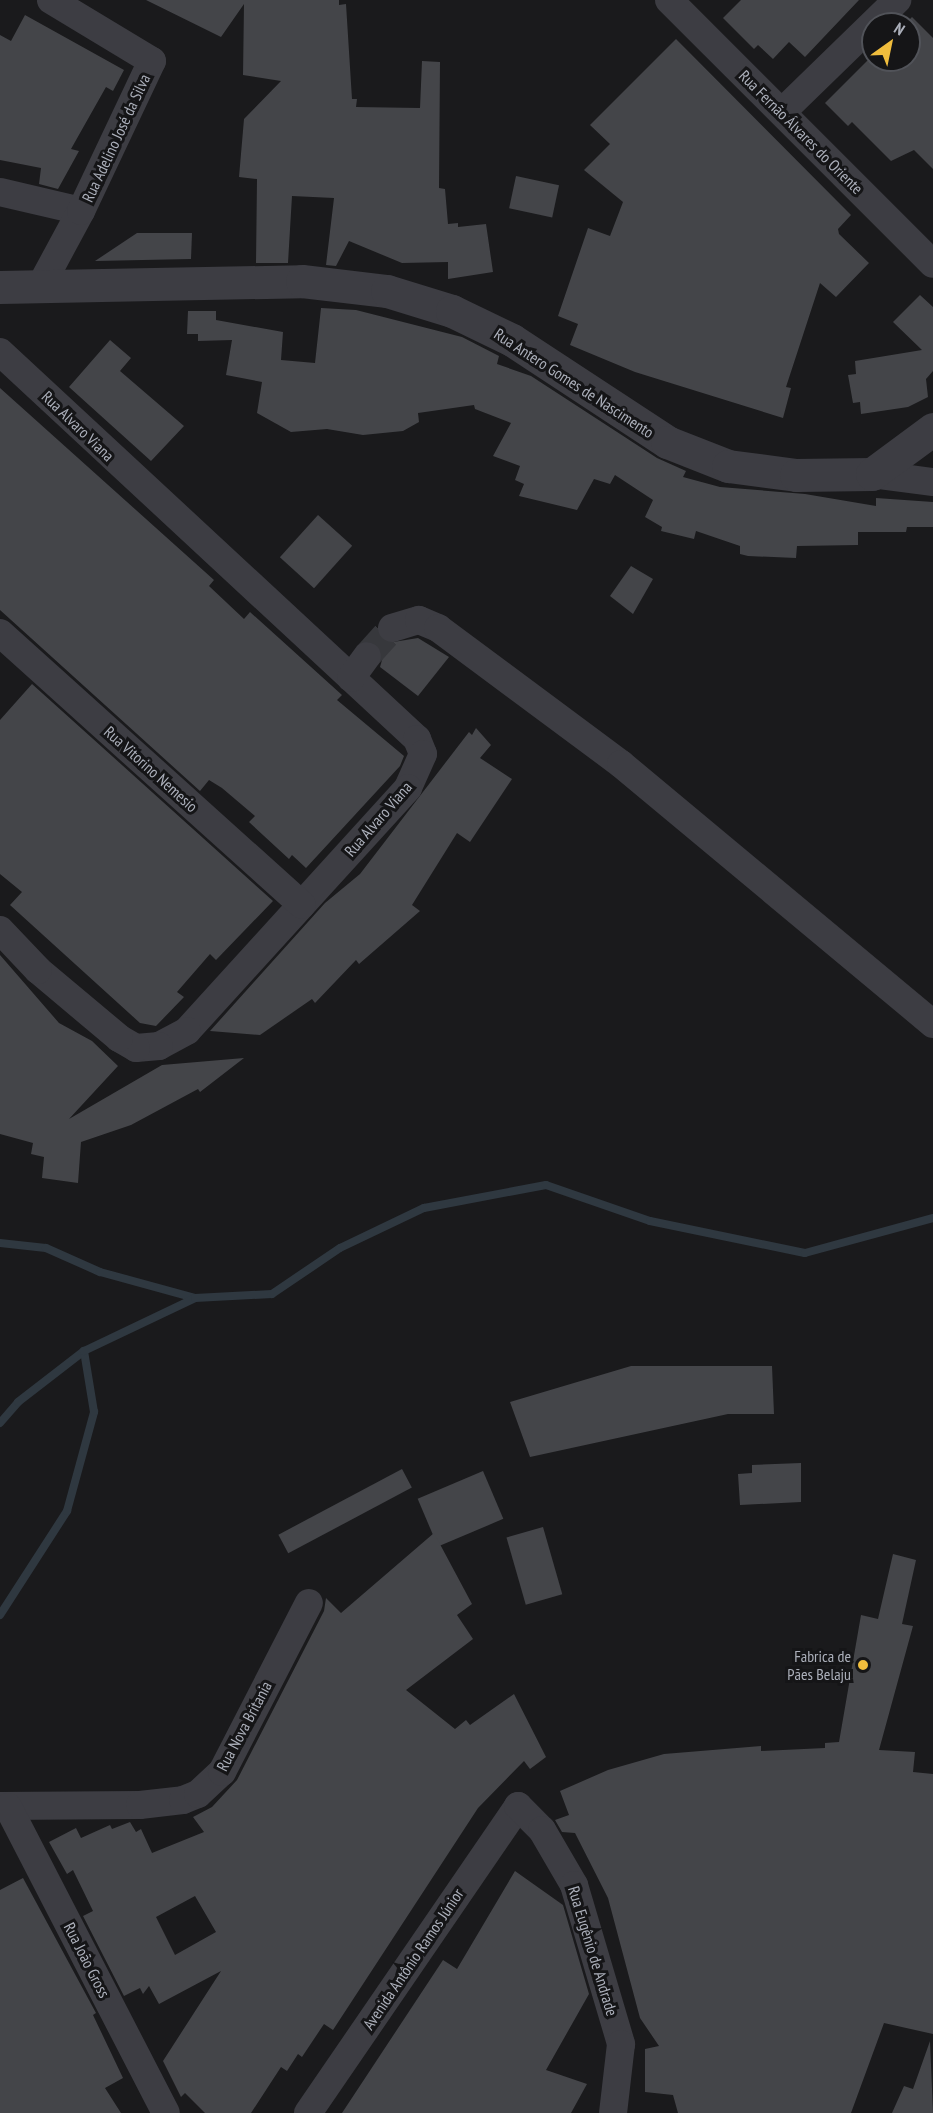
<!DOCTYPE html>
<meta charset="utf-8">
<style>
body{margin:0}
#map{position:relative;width:933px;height:2113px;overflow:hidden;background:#1a1a1c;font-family:"PT Sans Narrow",sans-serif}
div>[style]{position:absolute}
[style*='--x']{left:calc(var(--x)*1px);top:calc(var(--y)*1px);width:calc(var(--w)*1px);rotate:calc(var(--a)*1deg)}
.stream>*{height:8px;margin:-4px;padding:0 4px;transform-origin:4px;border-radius:4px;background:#2f3840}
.building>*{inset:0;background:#444549;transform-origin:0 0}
.minor-tunnel>*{height:28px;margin-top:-14px;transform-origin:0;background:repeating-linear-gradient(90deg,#37383c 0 28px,transparent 0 42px)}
.minor>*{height:28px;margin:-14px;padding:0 14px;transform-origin:14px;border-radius:14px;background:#3d3d43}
.tertiary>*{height:33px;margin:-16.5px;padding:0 16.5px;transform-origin:16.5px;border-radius:16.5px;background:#3d3d43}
.dots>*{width:16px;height:16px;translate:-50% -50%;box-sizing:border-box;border:3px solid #151517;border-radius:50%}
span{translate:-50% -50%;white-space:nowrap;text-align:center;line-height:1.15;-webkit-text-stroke:6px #151517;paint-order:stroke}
.street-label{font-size:16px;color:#acb0bb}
.poi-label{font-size:16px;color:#acb0bb}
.right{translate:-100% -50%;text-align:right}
.north{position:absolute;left:861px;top:12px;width:60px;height:60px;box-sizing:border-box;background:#151517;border:2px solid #515359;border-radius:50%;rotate:33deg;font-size:16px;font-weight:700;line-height:24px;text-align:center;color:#acb0bb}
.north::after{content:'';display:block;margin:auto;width:21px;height:27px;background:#f0bd3d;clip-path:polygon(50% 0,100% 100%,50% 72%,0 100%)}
</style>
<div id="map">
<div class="stream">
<div style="--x:0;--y:1243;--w:46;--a:6.2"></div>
<div style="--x:46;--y:1248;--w:59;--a:24"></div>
<div style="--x:100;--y:1272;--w:98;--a:15.3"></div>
<div style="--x:0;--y:1423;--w:28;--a:-49"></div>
<div style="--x:18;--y:1402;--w:83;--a:-37.7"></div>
<div style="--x:0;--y:1615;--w:124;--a:-57.2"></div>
<div style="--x:67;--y:1511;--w:103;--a:-74.7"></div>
<div style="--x:94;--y:1412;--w:62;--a:-99.3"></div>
<div style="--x:84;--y:1351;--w:123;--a:-25.5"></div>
<div style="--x:195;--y:1298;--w:77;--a:-3"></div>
<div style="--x:272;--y:1294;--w:82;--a:-34.1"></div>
<div style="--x:340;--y:1248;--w:93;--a:-25.5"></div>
<div style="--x:424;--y:1208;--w:124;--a:-10.7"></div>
<div style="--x:546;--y:1185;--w:110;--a:19.1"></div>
<div style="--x:650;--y:1221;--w:158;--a:11.7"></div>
<div style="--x:805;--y:1253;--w:133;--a:-15.3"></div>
</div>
<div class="building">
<div style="clip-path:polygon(146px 0,339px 0,339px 5px,346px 4px,352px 99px,357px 99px,356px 107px,420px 108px,422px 61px,440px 62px,439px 188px,445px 189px,448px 224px,458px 223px,458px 227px,486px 224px,493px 272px,448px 279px,448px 262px,402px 263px,349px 241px,336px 266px,326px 265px,334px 198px,292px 196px,288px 263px,256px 263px,257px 179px,239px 177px,244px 119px,281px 81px,243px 75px,244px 4px,221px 37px)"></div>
<div style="clip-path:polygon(741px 0,859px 0,805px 57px,789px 42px,773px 59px,758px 45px,754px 49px,723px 18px)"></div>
<div style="clip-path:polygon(25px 15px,124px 70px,113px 91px,106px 87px,71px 149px,79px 151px,58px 189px,39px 184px,41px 168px,0 160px,0 35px,11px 41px)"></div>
<div style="clip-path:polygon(912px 17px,933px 38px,933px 169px,914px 150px,891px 161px,852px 122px,848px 126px,825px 103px,873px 55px,873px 60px,909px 60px,909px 24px,905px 24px)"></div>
<div style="clip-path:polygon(676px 39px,851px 215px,838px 229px,839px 234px,869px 263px,836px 297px,820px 283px,786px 387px,791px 388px,783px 418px,635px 372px,570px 345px,578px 324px,558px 316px,588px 228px,610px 236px,623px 202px,584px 170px,610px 144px,590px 125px)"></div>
<div style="left:516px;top:176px;width:44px;height:33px;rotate:12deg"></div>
<div style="clip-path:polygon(137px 233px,192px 233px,191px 259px,95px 261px)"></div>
<div style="clip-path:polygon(920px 295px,933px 307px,933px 371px,926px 379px,928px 397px,908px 407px,861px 414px,860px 402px,853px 403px,848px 375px,856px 374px,855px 361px,922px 350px,893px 322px)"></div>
<div style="clip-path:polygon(321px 308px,356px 310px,462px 337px,499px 356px,497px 364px,531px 376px,657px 458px,686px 471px,683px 477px,720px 487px,805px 494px,876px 506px,876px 498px,933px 502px,933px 527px,907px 527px,906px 532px,858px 532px,858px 545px,797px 546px,796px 558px,748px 556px,740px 554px,740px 546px,696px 531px,694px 539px,661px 531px,662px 527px,645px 517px,653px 500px,615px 475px,610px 484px,594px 479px,577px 510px,519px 496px,524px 484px,515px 480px,520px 466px,493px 456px,511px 423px,475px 409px,474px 405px,418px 413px,419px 422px,403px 431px,363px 435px,327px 429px,291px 432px,257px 413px,262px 382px,226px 375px,232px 340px,198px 341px,198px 334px,187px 334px,188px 311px,216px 311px,216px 320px,283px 332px,281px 360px,315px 363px)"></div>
<div style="clip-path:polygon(110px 340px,131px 358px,120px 371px,184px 426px,151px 461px,69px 387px)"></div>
<div style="clip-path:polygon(0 388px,214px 580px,209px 586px,244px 619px,250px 612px,342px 695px,337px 700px,404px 756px,400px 766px,306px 868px,292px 855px,289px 859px,249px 822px,255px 816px,222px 788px,209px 780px,200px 791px,0 610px)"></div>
<div style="left:318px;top:515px;width:46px;height:57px;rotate:42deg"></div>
<div style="clip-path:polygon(631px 566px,653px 579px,633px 614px,610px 596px)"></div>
<div style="clip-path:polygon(418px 638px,449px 657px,418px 696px,380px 667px,387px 643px)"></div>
<div style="clip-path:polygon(32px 684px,273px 901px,216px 960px,210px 954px,177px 992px,184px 997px,156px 1026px,140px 1023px,10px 905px,22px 892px,0 874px,0 720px)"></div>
<div style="clip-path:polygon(476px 728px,491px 745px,480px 758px,512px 779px,470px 842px,457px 833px,412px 905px,420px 911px,359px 964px,356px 960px,315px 1003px,312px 999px,260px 1035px,210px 1031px,325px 903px,360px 874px,469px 732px,472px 735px)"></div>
<div style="clip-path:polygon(0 955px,59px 1023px,92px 1041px,118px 1066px,69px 1119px,162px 1065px,244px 1058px,200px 1092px,198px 1089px,131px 1125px,81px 1142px,78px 1183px,42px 1178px,44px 1157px,31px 1154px,33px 1143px,0 1134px)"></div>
<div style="clip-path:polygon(631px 1366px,772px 1366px,774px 1414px,728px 1414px,530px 1457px,510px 1402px)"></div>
<div style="clip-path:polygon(801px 1463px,801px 1502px,740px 1505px,738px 1474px,752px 1473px,752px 1465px)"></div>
<div style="left:402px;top:1469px;width:21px;height:140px;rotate:62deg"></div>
<div style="left:483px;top:1471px;width:52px;height:71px;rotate:67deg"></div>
<div style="left:543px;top:1527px;width:70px;height:38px;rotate:74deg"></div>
<div style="clip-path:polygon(evenodd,434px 1533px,472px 1604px,457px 1615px,473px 1639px,406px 1690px,455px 1729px,466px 1720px,470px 1725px,514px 1694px,546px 1757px,530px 1769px,524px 1761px,478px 1808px,333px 2030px,324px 2024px,302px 2057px,298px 2054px,287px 2071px,281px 2067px,251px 2113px,205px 2113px,185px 2093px,181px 2097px,163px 2061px,221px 1971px,159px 2004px,149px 1986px,143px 1994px,140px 1988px,124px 1996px,83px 1916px,93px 1911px,73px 1870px,67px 1874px,49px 1842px,76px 1828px,81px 1838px,110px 1825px,112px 1829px,130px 1822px,136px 1832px,141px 1829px,152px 1853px,204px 1832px,193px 1817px,212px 1807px,237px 1780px,324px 1611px,326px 1598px,341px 1613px,434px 1533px,195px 1896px,216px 1932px,175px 1955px,156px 1917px,195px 1896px)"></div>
<div style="clip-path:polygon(893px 1554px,916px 1560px,902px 1624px,913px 1626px,879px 1750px,915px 1752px,913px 1772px,933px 1774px,933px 2034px,884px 2023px,851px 2113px,678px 2113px,673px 2095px,645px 2092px,645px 2049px,659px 2046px,640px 2018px,608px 1898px,575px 1833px,562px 1832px,555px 1820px,569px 1815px,560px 1791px,608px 1770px,664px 1754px,761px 1746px,761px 1751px,825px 1748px,825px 1743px,839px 1742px,861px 1615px,878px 1619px)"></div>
<div style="clip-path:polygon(515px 1871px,563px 1905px,589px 1994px,546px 2070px,587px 2084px,571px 2113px,342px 2113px,443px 1960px,457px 1969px)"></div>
<div style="clip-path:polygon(23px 1878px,96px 2013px,93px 2015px,123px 2078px,105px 2088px,121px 2113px,0 2113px,0 1890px)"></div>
<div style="clip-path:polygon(930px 2041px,933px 2113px,892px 2113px,904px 2086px,913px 2089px)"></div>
</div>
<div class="minor-tunnel">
<div style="--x:367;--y:656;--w:38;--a:-48"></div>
</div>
<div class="minor">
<div style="--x:669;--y:0;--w:373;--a:45"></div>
<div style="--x:782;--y:112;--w:161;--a:-44.2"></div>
<div style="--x:0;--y:192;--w:83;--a:13.2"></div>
<div style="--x:40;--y:287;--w:86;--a:-61.7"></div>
<div style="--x:81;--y:211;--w:166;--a:-64.7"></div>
<div style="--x:152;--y:61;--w:118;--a:-148.9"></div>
<div style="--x:0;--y:352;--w:569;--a:42.86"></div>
<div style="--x:417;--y:739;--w:16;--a:68"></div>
<div style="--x:423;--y:754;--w:37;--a:114"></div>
<div style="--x:408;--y:788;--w:328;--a:132.3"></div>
<div style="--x:187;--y:1031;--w:32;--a:152"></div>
<div style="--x:159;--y:1046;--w:23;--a:175"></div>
<div style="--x:136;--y:1048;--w:20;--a:-150"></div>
<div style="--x:119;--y:1038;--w:106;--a:-140"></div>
<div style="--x:38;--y:970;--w:55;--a:-133.5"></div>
<div style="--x:872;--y:474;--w:62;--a:7.5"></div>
<div style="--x:392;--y:628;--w:28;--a:-17"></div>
<div style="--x:419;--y:620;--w:21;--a:23"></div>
<div style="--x:438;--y:628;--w:228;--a:36.6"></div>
<div style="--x:621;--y:764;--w:406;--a:39.8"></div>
<div style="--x:0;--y:633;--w:406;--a:42"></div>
<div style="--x:351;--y:678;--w:27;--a:-54"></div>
<div style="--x:0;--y:1806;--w:140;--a:-0.4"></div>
<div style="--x:140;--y:1805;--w:43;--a:-6.6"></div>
<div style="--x:183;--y:1800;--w:16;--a:-22"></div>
<div style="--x:198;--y:1794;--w:33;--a:-43"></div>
<div style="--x:222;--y:1772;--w:190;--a:-62.8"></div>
<div style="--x:8;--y:1807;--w:344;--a:62.7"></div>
<div style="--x:308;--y:2113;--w:372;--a:-55.6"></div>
<div style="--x:518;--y:1806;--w:34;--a:45"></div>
<div style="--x:542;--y:1830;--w:64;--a:59.8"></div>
<div style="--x:574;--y:1885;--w:166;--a:73.5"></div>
<div style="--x:621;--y:2044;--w:69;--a:96.6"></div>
</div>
<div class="tertiary">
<div style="--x:0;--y:287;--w:302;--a:-1.1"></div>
<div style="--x:302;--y:281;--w:86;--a:6.7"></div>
<div style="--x:387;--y:291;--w:68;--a:17.1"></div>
<div style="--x:452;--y:311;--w:67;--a:25.8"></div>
<div style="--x:512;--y:340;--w:186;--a:33.3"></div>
<div style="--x:667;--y:442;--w:66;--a:21.5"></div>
<div style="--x:728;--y:466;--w:69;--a:7.5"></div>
<div style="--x:796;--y:475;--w:76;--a:-0.8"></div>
<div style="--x:872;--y:474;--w:76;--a:-36.4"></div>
</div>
<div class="dots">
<div style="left:863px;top:1665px;background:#f0bd3d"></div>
</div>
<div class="street-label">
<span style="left:801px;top:132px;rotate:45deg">Rua Fernão Álvares do Oriente</span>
<span style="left:116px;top:138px;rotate:-65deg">Rua Adelino José da Silva</span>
<span style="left:574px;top:383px;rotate:33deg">Rua Antero Gomes de Nascimento</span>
<span style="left:78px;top:426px;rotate:44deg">Rua Alvaro Viana</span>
<span style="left:151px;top:769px;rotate:42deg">Rua Vitorino Nemesio</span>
<span style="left:378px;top:819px;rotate:-49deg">Rua Alvaro Viana</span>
<span style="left:244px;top:1726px;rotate:-62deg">Rua Nova Britania</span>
<span style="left:593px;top:1951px;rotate:73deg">Rua Eugênio de Andrade</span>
<span style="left:413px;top:1959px;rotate:-56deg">Avenida Antônio Ramos Júnior</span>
<span style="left:87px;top:1960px;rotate:63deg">Rua João Gross</span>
</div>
<div class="poi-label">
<span class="right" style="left:851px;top:1665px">Fabrica de<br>Pães Belaju</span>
</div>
<div class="north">N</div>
</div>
